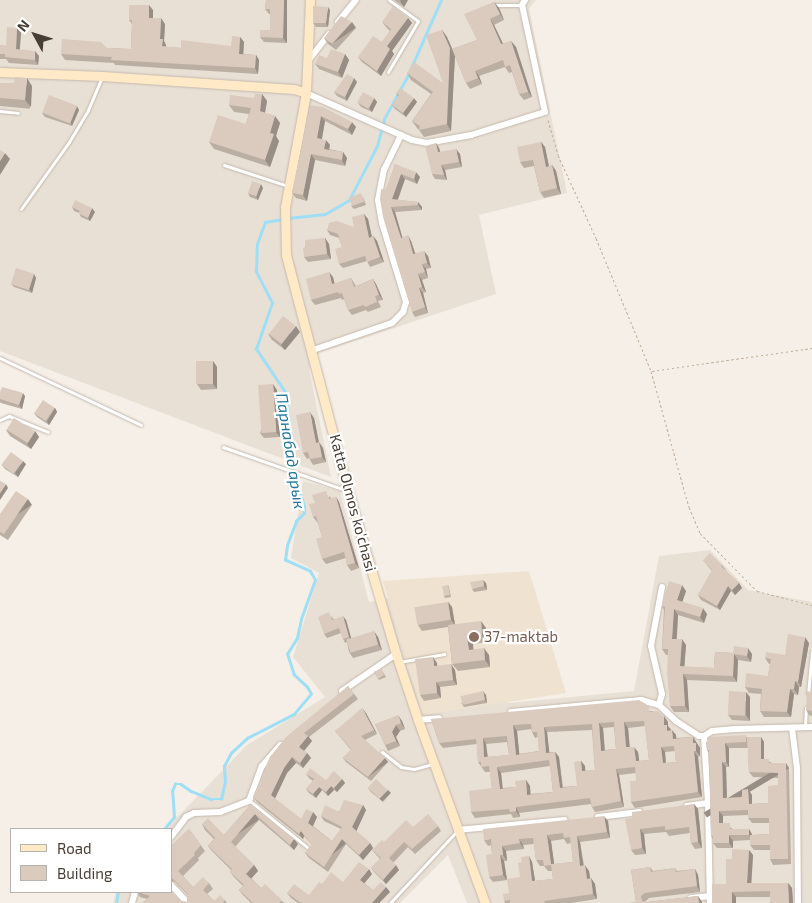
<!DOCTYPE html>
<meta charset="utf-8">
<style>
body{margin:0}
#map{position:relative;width:812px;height:903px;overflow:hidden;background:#f5efe7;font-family:"Exo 2",sans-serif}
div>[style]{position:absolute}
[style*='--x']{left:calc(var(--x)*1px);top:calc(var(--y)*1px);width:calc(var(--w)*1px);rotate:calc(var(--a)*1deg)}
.residential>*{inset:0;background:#e9e0d5}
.education>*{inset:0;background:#efe2d0}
.stream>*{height:2.5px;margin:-1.25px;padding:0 1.25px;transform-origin:1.25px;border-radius:1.25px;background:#9fdff6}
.path>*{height:1px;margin-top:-0.5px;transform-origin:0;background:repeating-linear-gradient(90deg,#c4ae99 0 2.5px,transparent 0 5px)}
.roads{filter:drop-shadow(0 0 1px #c4b8ac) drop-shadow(0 0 1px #c4b8ac)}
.lane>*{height:3px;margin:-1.5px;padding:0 1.5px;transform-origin:1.5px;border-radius:1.5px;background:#fff}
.street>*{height:6px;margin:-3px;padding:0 3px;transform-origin:3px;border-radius:3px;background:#fff}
.secondary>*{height:9px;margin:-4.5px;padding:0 4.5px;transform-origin:4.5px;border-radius:4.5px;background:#ffe9c7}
.wall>*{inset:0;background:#bbafa3;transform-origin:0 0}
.shaded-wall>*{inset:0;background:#998e85;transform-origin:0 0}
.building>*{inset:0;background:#dacbbe;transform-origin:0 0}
.dots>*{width:14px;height:14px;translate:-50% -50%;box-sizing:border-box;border:2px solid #fff;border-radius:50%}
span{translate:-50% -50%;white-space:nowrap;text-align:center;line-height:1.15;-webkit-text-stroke:4.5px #fff;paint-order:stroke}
.street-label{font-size:15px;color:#483e35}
.education-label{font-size:15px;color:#785e54}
.left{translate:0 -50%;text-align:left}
.water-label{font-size:16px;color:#22799b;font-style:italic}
.legend{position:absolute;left:10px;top:828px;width:162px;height:65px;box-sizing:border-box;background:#fff;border:1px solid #b6b2ae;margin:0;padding:6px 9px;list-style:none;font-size:15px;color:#483e35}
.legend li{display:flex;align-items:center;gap:10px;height:25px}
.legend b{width:25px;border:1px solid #b6b2ae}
.north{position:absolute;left:10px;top:10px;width:50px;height:50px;-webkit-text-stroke:4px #fff;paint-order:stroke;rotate:309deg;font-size:14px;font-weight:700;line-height:20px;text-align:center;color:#483e35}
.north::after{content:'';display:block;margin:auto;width:18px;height:22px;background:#483e35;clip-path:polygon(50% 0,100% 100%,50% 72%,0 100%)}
</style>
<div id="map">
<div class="residential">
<div style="clip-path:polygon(0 0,536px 0,529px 9px,567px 193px,479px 215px,496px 294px,319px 353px,309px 369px,331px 477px,0 351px)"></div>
<div style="clip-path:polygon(303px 481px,340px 491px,369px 602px,489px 578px,508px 703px,634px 691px,659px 556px,710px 550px,748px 590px,812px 602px,812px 903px,467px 903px,448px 855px,400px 903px,113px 903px,116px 892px,171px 892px,171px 829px,166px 829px,247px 745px,325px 697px,293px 657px,319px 573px,291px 558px)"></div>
</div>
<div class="education">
<div style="clip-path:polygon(529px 571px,566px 693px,423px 715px,383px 581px)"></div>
</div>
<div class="stream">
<div style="--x:288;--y:218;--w:37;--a:-6"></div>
<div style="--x:325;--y:214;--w:28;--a:-30"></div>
<div style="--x:349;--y:200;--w:61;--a:-62.6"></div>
<div style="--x:377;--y:146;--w:28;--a:-75"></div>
<div style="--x:384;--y:119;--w:48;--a:-61.3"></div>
<div style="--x:407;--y:77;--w:84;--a:-66.2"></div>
<div style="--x:164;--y:829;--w:16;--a:-50"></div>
<div style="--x:174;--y:817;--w:26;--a:-94"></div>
<div style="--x:172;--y:791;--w:8;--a:-67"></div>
<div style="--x:175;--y:784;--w:6;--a:0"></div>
<div style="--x:181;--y:784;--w:12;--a:35"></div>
<div style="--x:191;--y:791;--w:22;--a:22"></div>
<div style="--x:211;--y:799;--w:10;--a:0"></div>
<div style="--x:221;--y:799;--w:17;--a:-77"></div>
<div style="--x:225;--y:782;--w:16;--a:-94"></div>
<div style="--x:224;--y:766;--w:15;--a:-62"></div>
<div style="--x:231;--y:753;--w:22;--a:-43"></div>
<div style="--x:247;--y:738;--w:53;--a:-27.1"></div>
<div style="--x:294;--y:714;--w:26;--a:-50"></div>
<div style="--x:311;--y:694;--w:8;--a:-120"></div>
<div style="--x:307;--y:687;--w:18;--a:-137"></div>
<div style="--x:294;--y:675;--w:22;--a:-108"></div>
<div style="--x:287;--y:654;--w:19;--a:-58"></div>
<div style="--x:297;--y:638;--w:19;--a:-78"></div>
<div style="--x:301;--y:619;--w:41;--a:-70.3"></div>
<div style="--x:315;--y:580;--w:10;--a:-119"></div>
<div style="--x:310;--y:571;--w:27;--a:-156"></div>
<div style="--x:285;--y:560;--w:15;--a:-82"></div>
<div style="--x:287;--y:545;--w:26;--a:-69"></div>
<div style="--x:296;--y:521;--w:11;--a:-45"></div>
<div style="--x:304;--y:513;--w:7;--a:-90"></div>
<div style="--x:304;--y:506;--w:40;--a:-108.9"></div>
<div style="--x:291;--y:468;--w:32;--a:-90"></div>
<div style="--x:291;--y:436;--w:44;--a:-97.8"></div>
<div style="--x:285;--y:392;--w:52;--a:-124"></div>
<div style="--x:256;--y:349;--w:49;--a:-70.8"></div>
<div style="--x:272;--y:303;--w:36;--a:-117"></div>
<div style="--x:256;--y:271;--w:27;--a:-88"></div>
<div style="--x:257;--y:244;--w:23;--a:-70"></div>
<div style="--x:265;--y:222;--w:18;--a:-9"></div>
<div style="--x:116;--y:903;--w:11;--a:-80"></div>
</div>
<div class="path">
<div style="--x:548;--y:120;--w:36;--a:74"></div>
<div style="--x:558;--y:155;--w:91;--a:65.4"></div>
<div style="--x:596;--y:238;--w:144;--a:67.5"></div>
<div style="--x:651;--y:371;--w:141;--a:74.4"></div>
<div style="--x:689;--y:507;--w:28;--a:67"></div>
<div style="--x:700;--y:533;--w:81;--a:45.5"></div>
<div style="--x:757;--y:591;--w:57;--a:14.3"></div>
<div style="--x:652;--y:371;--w:162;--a:-8.2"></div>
</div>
<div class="roads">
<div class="lane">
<div style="--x:493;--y:5;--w:28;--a:0"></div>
<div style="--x:388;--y:72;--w:59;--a:-59.5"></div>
<div style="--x:418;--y:21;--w:36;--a:-144"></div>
<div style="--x:0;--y:111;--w:18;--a:6"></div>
<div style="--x:224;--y:165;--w:67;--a:18.2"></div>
<div style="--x:21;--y:209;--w:82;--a:-54.4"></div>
<div style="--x:69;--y:142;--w:37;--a:-59"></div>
<div style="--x:88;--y:110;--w:36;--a:-67"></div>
<div style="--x:0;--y:358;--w:156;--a:25.4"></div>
<div style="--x:0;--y:420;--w:10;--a:-24"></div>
<div style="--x:9;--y:416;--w:42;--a:22.3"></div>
<div style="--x:223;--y:447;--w:129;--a:19.4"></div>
<div style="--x:399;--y:662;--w:46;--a:-10.1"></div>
<div style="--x:808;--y:694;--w:42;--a:-84.6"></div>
<div style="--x:805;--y:726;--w:18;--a:-87"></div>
<div style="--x:382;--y:752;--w:24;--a:38"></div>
<div style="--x:401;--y:767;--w:13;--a:9"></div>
<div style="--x:414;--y:769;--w:20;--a:-15"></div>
<div style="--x:250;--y:801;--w:73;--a:38.9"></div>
<div style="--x:390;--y:903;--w:98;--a:-47.1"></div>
</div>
<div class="street">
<div style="--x:338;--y:22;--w:28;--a:-51"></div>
<div style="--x:308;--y:61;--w:34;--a:-52"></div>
<div style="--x:306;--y:93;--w:116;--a:23.9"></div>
<div style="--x:412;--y:140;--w:15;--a:11"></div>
<div style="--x:427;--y:143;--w:45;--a:-10.3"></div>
<div style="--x:471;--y:135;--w:77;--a:-17.3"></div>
<div style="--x:545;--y:112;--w:109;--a:-102.1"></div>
<div style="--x:522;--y:5;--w:6;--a:-59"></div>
<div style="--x:313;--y:350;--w:83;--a:-18.9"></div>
<div style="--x:392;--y:323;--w:16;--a:-45"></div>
<div style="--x:403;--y:312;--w:10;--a:-73"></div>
<div style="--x:406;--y:302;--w:83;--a:-106.9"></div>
<div style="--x:382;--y:223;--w:23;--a:-100"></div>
<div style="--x:378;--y:200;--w:31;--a:-79"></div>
<div style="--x:384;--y:170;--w:39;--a:-64"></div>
<div style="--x:342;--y:691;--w:65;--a:-34.4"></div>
<div style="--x:659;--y:705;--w:11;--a:-75"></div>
<div style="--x:662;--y:694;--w:49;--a:-102.9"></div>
<div style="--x:651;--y:646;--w:60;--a:-79.4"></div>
<div style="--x:511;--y:712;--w:131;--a:-5.3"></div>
<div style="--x:641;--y:700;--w:19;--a:16"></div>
<div style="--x:659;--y:705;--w:23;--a:43"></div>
<div style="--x:676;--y:721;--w:27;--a:33"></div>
<div style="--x:699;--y:736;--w:5;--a:0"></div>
<div style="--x:704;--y:736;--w:9;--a:-32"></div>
<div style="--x:712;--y:731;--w:23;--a:-5"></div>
<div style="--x:735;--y:729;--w:77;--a:-1.5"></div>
<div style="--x:418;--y:720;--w:21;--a:-5"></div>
<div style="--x:792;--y:728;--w:40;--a:82.9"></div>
<div style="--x:797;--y:768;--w:135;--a:89.6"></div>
<div style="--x:704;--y:736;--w:67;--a:86.6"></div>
<div style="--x:708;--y:803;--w:100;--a:88.9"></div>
<div style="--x:687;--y:806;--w:21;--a:-8"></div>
<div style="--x:598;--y:817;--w:42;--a:-6.8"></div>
<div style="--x:457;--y:830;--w:108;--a:-5.3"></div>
<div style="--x:171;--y:837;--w:25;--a:-53"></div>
<div style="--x:186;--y:817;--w:9;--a:-27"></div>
<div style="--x:194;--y:813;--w:26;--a:-2"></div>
<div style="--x:220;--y:812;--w:31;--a:-21"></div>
<div style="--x:249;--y:801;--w:37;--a:-70"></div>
<div style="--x:262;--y:766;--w:28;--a:-49"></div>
<div style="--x:171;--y:885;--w:25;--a:47"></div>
<div style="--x:691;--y:898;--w:19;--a:-6"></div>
<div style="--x:132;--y:903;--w:11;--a:-75"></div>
</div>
<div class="secondary">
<div style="--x:310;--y:0;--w:93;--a:92.5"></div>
<div style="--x:306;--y:93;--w:116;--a:100.4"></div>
<div style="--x:285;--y:207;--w:48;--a:88.8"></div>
<div style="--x:286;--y:255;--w:244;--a:75.3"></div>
<div style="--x:348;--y:491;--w:170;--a:73.6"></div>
<div style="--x:396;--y:654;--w:70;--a:71.6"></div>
<div style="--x:418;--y:720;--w:195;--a:69.9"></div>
<div style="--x:0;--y:72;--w:102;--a:2.2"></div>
<div style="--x:102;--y:76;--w:192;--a:3.9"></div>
<div style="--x:294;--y:89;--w:13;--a:18"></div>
</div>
</div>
<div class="wall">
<div style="clip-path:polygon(266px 0,287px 0,287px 43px,264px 42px,260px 37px,270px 30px,270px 14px,269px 14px,265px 9px)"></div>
<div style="clip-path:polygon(394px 0,408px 0,404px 7px)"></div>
<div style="clip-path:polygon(494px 2px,499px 8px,504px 20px,494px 25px,503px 44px,511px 41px,516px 47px,532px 97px,524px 100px,519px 94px,512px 72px,509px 73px,505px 67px,479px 76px,482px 84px,470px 89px,466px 83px,455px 56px,451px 131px,424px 137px,419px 130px,417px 128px,412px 121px,431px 94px,411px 80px,407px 73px,443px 83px,442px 30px,447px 37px,452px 49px,477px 40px)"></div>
<div style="clip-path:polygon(153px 10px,153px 18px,165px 24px,164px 41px,166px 45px,166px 47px,181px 48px,231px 46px,240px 37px,244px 42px,243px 54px,256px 55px,259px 60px,258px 74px,115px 65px,114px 63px,65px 60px,61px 54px,107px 48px,131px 49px,132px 24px,129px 20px)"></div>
<div style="clip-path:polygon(330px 10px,328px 27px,316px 27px,313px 23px)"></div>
<div style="clip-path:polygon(408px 18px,412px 23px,392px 51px,394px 54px,381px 76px,362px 62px,358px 57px,382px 42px,390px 31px,386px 27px,382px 22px)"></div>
<div style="clip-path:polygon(17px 28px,21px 33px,20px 50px,39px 56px,38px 65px,9px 63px,6px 59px,0 59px,0 45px,6px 46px)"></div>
<div style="clip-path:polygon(356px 28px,336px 50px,328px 44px,324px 38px)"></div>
<div style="clip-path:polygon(345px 54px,349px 60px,342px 78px,319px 69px,315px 64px,327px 58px)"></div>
<div style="clip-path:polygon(357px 82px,347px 101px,337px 96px,334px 92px)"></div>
<div style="left:0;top:83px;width:32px;height:23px;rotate:5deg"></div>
<div style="clip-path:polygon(396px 93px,417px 102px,406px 117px,395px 109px,392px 105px,398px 97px)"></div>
<div style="clip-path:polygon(262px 94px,267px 101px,265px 113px,275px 116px,280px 123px,276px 136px,279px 141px,270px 167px,214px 149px,209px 142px,246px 124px,249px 114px,234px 112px,229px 105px,254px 98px)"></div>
<div style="clip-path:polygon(374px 98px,377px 102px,372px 112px,361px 107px,358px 103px)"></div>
<div style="clip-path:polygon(310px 105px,356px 127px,352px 135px,325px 121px,322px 139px,330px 145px,329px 149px,343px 152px,347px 158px,345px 166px,315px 160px,307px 201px,296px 198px,292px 193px)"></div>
<div style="clip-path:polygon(79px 110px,72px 126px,45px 117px,42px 113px)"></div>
<div style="clip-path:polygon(541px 142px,545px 147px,549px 166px,552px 165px,556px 171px,561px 194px,544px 198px,540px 192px,534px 166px,524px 168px,520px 162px)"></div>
<div style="clip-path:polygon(436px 143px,439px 148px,440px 152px,460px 154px,462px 167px,445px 170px,447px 180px,435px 179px,432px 174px)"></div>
<div style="clip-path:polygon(395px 164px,420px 177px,417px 184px,405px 179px,398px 200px,418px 202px,422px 207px,422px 210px,395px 212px,402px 237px,411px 241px,415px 253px,428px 256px,431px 268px,426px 269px,428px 278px,422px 280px,426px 292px,423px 293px,428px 313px,415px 317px,412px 312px,386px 190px)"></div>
<div style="clip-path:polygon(263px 188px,258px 200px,250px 197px,248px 193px)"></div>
<div style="clip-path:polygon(363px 197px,366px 205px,354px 209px,351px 206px)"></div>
<div style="clip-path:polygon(72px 207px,95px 212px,90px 221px,81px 217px,79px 213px,74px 211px)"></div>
<div style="clip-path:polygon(364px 214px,368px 219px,372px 237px,373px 236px,377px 241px,384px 262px,370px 267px,367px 261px,343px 268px,339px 264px,342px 247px,339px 238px,330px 235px,327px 230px,354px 227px)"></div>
<div style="clip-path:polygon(325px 238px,329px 244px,331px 259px,308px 262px,304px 257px,305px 247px)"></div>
<div style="clip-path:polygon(34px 274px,36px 278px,32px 293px,14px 287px,11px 284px)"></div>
<div style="clip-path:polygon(333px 277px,334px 284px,351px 278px,356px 286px,373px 279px,376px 284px,383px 300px,378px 301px,381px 307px,368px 312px,366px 310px,352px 315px,348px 310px,344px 299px,342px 300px,341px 298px,315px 305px,311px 300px)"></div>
<div style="clip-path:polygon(300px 332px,285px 350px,272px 340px,268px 334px)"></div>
<div style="clip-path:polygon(213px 361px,217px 367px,217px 389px,201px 390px,197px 384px)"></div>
<div style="clip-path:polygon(277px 390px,280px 437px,264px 438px,260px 433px)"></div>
<div style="clip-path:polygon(0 392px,25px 396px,22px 409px,1px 403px,0 402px)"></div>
<div style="clip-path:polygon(55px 408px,57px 412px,49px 425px,37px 417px,34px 413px)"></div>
<div style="clip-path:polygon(314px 418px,319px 442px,323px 448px,326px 462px,313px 465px,309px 458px,307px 459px,303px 453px)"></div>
<div style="clip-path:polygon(6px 430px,35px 431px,39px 437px,31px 449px,10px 436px)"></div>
<div style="clip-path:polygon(26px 464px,18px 477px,5px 469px,2px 465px)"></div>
<div style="clip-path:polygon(330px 496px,331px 499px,336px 497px,339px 502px,359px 568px,351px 571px,347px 565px,346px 558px,326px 564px,322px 559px,322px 537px,318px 523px,313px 517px)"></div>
<div style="clip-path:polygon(32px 505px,8px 540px,0 535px,0 514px)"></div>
<div style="clip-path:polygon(703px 560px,722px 565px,726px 570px,725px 570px,739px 583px,742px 588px,735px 595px,731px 591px,720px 610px,701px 600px,698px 595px,712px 571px)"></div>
<div style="clip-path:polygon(486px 583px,487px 590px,474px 592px,472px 589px)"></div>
<div style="clip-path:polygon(448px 585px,449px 587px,451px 597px,445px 598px,444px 596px)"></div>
<div style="clip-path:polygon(686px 591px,682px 602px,707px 614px,704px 623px,678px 615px,677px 639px,686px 645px,684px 667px,714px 668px,715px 652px,752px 654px,751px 662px,738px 660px,737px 682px,687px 680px,689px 712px,674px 712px,670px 706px,668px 655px,666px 655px,662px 649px,664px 610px,662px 606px)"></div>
<div style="clip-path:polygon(448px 602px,452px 607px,455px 624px,486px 628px,488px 642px,473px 644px,473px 649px,489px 655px,490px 667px,458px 671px,452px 664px,448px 627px,422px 631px,418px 625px)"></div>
<div style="clip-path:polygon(332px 616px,333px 619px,346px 620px,351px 638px,378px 637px,382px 650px,353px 658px,349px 652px,347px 642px,345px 643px,343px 639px,341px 633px,327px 638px,324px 634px)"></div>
<div style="clip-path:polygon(809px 643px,801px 687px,799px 687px,798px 695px,794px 694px,791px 717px,764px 717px,760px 711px,761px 694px,749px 693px,745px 687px,768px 676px,770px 664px,769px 664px,765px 658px,785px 655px)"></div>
<div style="clip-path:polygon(437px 663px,437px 666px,455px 670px,457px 685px,440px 687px,441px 698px,424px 701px,420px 695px)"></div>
<div style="clip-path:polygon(381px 669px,386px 677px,379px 680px,374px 672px)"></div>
<div style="clip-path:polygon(348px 686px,358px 699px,309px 737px,312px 741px,304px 751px,307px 753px,311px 758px,303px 768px,296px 763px,287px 773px,275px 799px,301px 819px,313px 812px,317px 817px,313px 826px,332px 841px,341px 829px,324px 821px,321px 816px,363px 805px,366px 810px,356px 831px,370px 843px,373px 848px,363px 860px,346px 844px,328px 872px,309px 858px,305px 853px,312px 845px,304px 836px,303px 839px,257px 802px,253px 797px,270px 757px)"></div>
<div style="clip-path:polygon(812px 692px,812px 716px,809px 715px,806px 710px)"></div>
<div style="clip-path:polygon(486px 695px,487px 703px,464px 707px,461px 703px)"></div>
<div style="clip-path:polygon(750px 697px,750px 721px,732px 720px,728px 715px)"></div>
<div style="clip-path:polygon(evenodd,653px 711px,668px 722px,668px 726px,676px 735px,676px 738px,693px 737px,696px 742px,700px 748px,700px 756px,698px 757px,702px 797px,635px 808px,631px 802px,636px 781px,636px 773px,619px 775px,624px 807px,595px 812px,592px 807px,591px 804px,519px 813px,520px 817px,513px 818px,511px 814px,475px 818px,471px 812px,492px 788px,490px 772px,485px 772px,478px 762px,477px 744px,443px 748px,439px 743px,431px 719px,653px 711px,645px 726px,649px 760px,639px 761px,638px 752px,630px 747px,628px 728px,645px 726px,653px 711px,614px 727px,616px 749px,605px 750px,603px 728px,614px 727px,653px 711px,531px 729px,532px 732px,535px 738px,538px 737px,539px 751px,519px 754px,517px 731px,531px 729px,653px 711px,592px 730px,595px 770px,585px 771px,585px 766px,581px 761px,577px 786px,563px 787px,559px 757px,555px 752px,549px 752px,547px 732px,592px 730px,653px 711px,507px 742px,509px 755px,488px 757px,486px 744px,507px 742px,653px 711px,675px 751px,676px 762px,666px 763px,665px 752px,675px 751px,653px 711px,550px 766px,553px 792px,530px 794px,530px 786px,526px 780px,516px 787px,503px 788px,501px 773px,550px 766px)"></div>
<div style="clip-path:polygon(366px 713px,377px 734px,365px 740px,388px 762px,371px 781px,346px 762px,343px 758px,351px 750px,335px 731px)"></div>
<div style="clip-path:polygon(402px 721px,405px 729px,400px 731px,396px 737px,400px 746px,388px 751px,385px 745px,375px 724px)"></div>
<div style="clip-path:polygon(evenodd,747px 737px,761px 737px,764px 742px,764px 759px,772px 763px,789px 768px,791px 864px,773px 865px,770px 859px,770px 850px,754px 850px,750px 845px,750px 840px,733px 841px,733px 848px,717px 848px,713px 843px,713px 839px,711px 836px,709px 753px,707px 750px,706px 742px,747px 737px,729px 748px,748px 748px,749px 772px,753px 777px,778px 778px,778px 785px,768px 803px,752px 804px,752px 795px,748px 789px,742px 797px,727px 798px,726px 767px,729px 767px,729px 748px,747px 737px,748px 815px,748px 818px,752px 823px,769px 823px,769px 834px,752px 835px,749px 829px,733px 829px,723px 823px,723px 816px,748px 815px)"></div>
<div style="clip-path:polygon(306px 774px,326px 780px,342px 779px,345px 783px,337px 792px,334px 790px,328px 796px,322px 790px,316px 798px,309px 793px,306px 789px,313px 781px,309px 778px)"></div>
<div style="clip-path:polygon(368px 788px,391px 793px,383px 802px,371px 792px)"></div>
<div style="clip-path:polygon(251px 804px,298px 844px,294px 850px,259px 820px,235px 847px,254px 865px,258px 871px,251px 878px,261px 888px,285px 903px,251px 903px,243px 895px,239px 890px,243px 886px,234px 877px,230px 872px,231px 870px,212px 851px,208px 846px,214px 839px,205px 830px,202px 824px,224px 835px)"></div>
<div style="clip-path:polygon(694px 804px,698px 809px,702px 848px,695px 849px,691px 843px,690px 833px,669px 836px,666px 832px,644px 834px,646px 854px,635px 855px,631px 850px,632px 818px)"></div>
<div style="clip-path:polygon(evenodd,608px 821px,610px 838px,580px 842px,584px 865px,589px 871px,590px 878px,591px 878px,595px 884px,597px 899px,571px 903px,505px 903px,504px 901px,520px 877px,522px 862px,529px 856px,532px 862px,535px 881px,553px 879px,552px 871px,548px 871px,544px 866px,540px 866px,536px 860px,534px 844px,523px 845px,524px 849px,506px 851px,507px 861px,504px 861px,507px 880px,493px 882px,489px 877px,492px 854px,491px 845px,488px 846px,484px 840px,608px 821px,564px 839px,567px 844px,571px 843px,573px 862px,554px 864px,551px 841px,564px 839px)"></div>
<div style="clip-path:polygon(438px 826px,441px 831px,415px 854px,408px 847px,393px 863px,399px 870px,386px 884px,375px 873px,371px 868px,380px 859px,372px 850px,384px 842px,413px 827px)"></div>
<div style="clip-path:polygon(189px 829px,205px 851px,198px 858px,199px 860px,183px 876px,193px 887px,209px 883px,213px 889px,207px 894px,214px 901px,225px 900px,227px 903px,142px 903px,147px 899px,140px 897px,137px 892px,181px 901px,187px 902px,188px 895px,175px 882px,171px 881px,171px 846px)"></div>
<div style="clip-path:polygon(749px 850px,753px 855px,751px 883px,788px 883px,792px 888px,793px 903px,770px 903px,770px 897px,736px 897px,736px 903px,712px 903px,726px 884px,732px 859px)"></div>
<div style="clip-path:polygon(650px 867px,653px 871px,675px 868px,677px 871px,695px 869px,698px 875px,700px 892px,649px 898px,645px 902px,647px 902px,698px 896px,702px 903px,630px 903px,636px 902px,631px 870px)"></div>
<div style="clip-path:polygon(372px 874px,364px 883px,373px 890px,386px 887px,390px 892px,379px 903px,298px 903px,291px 898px,287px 893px,309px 895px,322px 884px,343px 882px)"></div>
</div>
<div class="shaded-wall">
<div style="clip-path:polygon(284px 0,287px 0,287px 43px,283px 38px)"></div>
<div style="clip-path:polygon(401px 0,408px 0,404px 7px,400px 1px)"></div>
<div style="clip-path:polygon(494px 2px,499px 8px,504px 20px,500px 14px)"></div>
<div style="clip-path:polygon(149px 5px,153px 10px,153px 23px,149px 18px)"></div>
<div style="clip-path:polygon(328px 7px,330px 10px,328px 27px,326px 23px)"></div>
<div style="clip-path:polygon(161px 18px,165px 24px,164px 41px,166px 45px,166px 52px,162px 46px,160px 39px)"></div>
<div style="clip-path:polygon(408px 18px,412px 23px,392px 51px,394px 54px,381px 76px,377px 71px,387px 46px)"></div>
<div style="clip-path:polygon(490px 19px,494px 25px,506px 50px,501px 44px)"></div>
<div style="left:352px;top:22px;width:7px;height:30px;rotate:56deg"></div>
<div style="clip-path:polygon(17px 28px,21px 33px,19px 55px,16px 49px)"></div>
<div style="clip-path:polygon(442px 30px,447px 37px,455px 55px,451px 131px,447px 124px)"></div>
<div style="clip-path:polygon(240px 37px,244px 42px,243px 59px,239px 54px)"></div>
<div style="clip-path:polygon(511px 41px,516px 47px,532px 97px,528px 92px)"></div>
<div style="clip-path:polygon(35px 51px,39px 56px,38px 65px,35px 60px)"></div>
<div style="clip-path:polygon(345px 54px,349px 60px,342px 78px,338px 72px)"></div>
<div style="clip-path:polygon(256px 55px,259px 60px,258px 74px,255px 68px)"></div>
<div style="clip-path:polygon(475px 71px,479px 76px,482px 84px,478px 78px)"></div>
<div style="clip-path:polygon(27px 78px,32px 86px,31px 107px,25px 100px)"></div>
<div style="clip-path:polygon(354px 78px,357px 82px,347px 101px,345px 97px)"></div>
<div style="clip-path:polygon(262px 94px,267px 101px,264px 118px,260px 111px)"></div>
<div style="clip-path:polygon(374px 98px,377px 102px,372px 112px,369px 108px)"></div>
<div style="clip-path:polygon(414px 98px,417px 102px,406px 117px,403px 113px)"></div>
<div style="clip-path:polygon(77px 106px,79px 110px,72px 126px,70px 122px)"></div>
<div style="clip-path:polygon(275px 116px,280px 123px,276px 136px,279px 141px,270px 167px,265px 160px,270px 133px)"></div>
<div style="clip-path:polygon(321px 116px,325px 121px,321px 143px,317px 138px)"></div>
<div style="clip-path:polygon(352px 122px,356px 127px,352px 135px,348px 129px)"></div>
<div style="clip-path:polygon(326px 140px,330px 145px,328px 154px,324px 149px)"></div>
<div style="clip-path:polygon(541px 142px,545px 147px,550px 172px,546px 167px)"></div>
<div style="clip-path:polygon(436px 143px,439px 148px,442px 157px,438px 152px)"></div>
<div style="clip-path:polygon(456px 149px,460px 154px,462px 167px,459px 162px)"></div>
<div style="clip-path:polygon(343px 152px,347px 158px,345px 166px,342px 160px)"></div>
<div style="clip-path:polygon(5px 153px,10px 159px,0 175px,0 161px)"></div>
<div style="clip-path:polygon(311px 154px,315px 160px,307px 201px,303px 195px)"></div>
<div style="clip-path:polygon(441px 165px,445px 170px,447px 180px,444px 175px)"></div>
<div style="clip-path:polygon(552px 165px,556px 171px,561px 194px,557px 188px)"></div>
<div style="clip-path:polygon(416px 172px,420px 177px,417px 184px,414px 179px)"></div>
<div style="clip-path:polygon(401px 174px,405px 179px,396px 204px,392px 199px)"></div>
<div style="clip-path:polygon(261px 184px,263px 188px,258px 200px,256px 196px)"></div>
<div style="clip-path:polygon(418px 202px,422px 207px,422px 210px,418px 205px)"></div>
<div style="clip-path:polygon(391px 207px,395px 212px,404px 243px,401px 238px)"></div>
<div style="clip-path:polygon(92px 208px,95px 212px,90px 221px,88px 218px)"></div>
<div style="clip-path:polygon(364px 214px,368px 219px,373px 242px,369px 238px)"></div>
<div style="clip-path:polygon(408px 235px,411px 241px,417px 259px,413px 254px)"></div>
<div style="clip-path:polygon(373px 236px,377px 241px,384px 262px,380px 257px)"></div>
<div style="clip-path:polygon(325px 238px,329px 244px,331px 259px,327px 254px)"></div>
<div style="clip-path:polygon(424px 251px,428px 256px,431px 268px,427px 263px)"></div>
<div style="clip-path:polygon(422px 264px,426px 269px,428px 278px,425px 272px)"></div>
<div style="clip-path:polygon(329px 272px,333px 277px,336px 289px,332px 284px)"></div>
<div style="clip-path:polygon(34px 274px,36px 278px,32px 293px,29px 289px)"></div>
<div style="clip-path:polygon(418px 274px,422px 280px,426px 292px,422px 287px)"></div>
<div style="clip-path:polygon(373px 279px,376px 284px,383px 300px,379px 295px)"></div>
<div style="clip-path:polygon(419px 288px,423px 293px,428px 313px,425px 307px)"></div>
<div style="clip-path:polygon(296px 326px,300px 332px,285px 350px,281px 345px)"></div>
<div style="clip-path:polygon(213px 361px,217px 367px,217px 389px,213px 384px)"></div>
<div style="clip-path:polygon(273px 384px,277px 390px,280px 437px,276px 432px)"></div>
<div style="clip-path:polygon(23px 393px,25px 396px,22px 409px,19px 405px)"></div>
<div style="clip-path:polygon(55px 408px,57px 412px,49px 425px,47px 421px)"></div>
<div style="clip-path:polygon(310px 412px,314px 418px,320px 448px,316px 443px)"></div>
<div style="clip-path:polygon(35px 431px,39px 437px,31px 449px,27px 444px)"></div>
<div style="clip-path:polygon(319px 442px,323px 448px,326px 462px,322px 457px)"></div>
<div style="clip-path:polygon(23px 461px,26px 464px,18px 477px,15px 473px)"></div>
<div style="clip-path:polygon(6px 484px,8px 488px,0 500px,0 493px)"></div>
<div style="clip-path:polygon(336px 497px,339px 502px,359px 568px,355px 563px)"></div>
<div style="left:28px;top:499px;width:7px;height:42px;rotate:56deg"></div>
<div style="clip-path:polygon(483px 580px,486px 583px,487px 590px,484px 586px)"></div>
<div style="clip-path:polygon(739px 583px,742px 588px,735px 595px,732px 590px)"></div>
<div style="clip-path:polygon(682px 585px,686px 591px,681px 606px,677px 600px)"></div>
<div style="clip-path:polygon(728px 586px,731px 591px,720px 610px,717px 606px)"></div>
<div style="clip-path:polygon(448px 602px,452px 607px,455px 625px,451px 620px)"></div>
<div style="clip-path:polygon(703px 608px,707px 614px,704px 623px,700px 617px)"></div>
<div style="clip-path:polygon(674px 609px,678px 615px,676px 645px,672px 639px)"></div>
<div style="clip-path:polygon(343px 616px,346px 620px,352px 641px,349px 637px)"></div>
<div style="clip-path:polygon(481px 621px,486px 628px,488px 642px,482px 635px)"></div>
<div style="clip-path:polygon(374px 631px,378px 637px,382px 650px,378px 644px)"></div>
<div style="clip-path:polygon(467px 637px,473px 644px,474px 657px,469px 650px)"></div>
<div style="clip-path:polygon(805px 637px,809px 643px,801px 687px,798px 682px)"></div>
<div style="clip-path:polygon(682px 639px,686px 645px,684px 672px,680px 666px)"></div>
<div style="clip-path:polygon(484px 648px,489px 655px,490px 667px,485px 660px)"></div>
<div style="clip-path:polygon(748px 648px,752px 654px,751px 662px,747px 656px)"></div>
<div style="clip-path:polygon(734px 654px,738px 660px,737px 682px,733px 676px)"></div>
<div style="clip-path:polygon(433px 657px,437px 663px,438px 672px,434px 666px)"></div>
<div style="clip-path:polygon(451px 664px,455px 670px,457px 685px,453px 680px)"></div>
<div style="clip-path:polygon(683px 674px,687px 680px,689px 712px,685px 706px)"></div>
<div style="clip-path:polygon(795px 681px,799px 687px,798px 695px,794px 689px)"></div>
<div style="clip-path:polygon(436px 682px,440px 687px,441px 698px,437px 693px)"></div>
<div style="clip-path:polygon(790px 689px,794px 694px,791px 717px,787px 712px)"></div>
<div style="clip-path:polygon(483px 691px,486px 695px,487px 703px,485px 700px)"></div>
<div style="clip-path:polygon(746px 692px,750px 697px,750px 721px,746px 715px)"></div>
<div style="clip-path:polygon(362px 708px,366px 713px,377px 734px,374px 730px)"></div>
<div style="clip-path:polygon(398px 715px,402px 721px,405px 729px,401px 723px)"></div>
<div style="clip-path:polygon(664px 716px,668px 722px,668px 726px,671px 730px,671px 736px,664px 725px)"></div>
<div style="clip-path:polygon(624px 722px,628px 728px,630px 753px,626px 747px)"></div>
<div style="clip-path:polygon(599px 723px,603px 728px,605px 756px,601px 751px)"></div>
<div style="clip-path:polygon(396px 725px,400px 731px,396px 737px,400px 746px,396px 741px,392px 732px)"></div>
<div style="clip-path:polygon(513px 725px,517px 731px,520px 760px,516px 755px)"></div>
<div style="clip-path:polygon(544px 727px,547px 732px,550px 758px,546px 753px)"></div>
<div style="clip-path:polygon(672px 730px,676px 735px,677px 744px,673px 739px)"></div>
<div style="clip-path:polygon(308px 736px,312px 741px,303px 752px,299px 747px)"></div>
<div style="clip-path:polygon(693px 737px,700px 748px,700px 756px,696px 751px,693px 743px)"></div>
<div style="clip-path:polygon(761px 737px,764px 742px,764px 764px,761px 759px)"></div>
<div style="clip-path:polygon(483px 738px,486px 744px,488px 762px,484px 757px)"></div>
<div style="clip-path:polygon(725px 743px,729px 748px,729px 767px,726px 762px)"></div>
<div style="clip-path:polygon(634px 747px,638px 752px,640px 766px,636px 761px)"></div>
<div style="clip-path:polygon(661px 747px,665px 752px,666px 769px,663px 763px)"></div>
<div style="clip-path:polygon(694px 751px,698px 757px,702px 797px,698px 792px)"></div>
<div style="clip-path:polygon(555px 752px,559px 757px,563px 793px,560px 788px)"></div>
<div style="clip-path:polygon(307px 753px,311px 758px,303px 768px,300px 763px)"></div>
<div style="clip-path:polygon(292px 757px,296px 763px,287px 773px,274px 800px,271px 795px,284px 768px)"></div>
<div style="left:385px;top:758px;width:5px;height:25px;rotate:53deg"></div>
<div style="clip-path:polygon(581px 761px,585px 766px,586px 777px,582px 771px)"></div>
<div style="clip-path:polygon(722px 762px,726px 767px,727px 803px,723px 798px)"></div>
<div style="left:786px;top:763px;width:6px;height:96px;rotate:59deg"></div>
<div style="clip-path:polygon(497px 767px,501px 773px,503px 794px,500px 789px)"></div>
<div style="clip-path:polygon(616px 769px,619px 775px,624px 807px,621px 801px)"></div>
<div style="clip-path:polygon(342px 779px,345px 783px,337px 792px,334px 788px)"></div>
<div style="clip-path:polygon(526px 780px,530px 786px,531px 800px,527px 795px)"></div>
<div style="clip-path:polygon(331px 786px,334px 790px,328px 796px,326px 792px)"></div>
<div style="clip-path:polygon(319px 787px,322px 790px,316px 798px,313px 794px)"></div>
<div style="clip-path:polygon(748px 789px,752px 795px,752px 809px,749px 804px)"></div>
<div style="left:388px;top:790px;width:4px;height:12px;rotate:45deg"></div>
<div style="clip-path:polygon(694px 804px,698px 809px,702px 848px,698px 842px)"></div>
<div style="clip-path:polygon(363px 805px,366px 810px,356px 832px,352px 827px)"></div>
<div style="clip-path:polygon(516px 807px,519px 813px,520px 817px,516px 811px)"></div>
<div style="clip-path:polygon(719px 811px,723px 816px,723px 829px,719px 823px)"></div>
<div style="clip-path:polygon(313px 812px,317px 817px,312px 828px,308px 823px)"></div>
<div style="left:255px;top:814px;width:7px;height:37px;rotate:56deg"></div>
<div style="clip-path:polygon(604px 816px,608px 821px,610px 838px,607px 832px)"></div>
<div style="clip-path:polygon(640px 829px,644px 834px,646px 854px,642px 848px)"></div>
<div style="clip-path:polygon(749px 829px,752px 834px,752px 840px,749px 835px)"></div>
<div style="clip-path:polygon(301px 831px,304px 836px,303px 839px,299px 834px)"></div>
<div style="clip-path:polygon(547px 835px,551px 841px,555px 870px,551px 864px)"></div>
<div style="clip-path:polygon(729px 835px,733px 841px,733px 848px,729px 843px)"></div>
<div style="clip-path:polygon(577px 836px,580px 842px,584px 871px,580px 866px)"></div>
<div style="clip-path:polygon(294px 839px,298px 844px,294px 850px,290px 845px)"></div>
<div style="left:342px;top:839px;width:6px;height:33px;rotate:51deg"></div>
<div style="clip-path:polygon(519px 839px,523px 845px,524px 849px,520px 843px)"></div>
<div style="clip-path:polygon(370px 843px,373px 848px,363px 860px,359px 855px)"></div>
<div style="clip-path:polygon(502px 846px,506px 851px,507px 861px,503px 855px)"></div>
<div style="clip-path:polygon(749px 850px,753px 855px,751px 889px,747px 883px)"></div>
<div style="clip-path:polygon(500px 855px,504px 861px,507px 880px,503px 875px)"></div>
<div style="clip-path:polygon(529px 856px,532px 862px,536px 887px,532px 881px)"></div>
<div style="clip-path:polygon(254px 865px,258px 871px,250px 880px,246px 874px)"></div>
<div style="clip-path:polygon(396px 865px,399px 870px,386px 884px,383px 880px)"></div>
<div style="clip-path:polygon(585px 865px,589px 871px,591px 884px,587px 879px)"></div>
<div style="clip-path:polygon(369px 869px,372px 874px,363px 885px,360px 880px)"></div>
<div style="clip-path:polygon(695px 869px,698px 875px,700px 892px,697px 886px)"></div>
<div style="clip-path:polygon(591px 878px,595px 884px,597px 899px,593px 894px)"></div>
<div style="clip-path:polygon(788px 883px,792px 888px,793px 903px,789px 903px)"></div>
<div style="clip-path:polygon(386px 887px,390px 892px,379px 903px,372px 903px)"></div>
<div style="clip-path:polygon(732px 892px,736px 897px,736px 903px,732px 903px)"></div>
<div style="clip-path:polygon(698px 896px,702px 902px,702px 903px,699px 903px)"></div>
</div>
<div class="building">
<div style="clip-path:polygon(266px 0,284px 0,283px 38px,260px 37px,260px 30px,270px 30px,270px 9px,265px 9px)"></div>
<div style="clip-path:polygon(494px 2px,500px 14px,490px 19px,501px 44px,511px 41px,528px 92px,519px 94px,510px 65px,505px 67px,503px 60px,475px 71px,478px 78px,466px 83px,452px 49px,477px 40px,464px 14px)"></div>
<div style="clip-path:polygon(129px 5px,149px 5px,149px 18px,161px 18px,160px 39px,163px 39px,162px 46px,181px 48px,181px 40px,231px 46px,232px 36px,240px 37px,239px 54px,256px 55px,255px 68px,111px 60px,112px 57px,61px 54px,62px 39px,101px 42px,107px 48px,131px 49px,132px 20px,129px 20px)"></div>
<div style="clip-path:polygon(313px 6px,328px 7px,326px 23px,313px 23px)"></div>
<div style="clip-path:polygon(393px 6px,408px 18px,387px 46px,390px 49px,377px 71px,358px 57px,373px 36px,382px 42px,391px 29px,382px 22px)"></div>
<div style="clip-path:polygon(341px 16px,352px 22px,332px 44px,324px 38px)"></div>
<div style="clip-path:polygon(7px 27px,17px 28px,16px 49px,35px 51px,35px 60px,5px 57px,5px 54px,0 54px,0 45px,6px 46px)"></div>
<div style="clip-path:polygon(442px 30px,450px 48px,447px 124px,419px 130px,420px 126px,412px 121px,433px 92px,407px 73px,414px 62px,443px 83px,426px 35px)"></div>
<div style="clip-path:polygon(331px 49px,345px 54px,338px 72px,315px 64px,319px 55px,327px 58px)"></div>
<div style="clip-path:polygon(347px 74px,354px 78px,345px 97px,334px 92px)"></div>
<div style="clip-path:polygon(15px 77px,27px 78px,25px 100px,0 98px,0 83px,14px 83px)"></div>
<div style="clip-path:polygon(400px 88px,414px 98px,403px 113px,392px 105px,399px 95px,396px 93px)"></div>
<div style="left:363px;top:92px;width:13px;height:12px;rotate:29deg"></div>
<div style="clip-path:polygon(255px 94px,262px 94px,260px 111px,275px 116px,270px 133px,274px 134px,265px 160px,209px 142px,218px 115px,246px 124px,251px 108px,229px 105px,230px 95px,254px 98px)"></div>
<div style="left:49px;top:95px;width:30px;height:19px;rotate:21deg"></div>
<div style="clip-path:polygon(310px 105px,323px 107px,352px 122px,348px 129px,321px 116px,317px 138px,326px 140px,324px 149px,343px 152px,342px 160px,311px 154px,303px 195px,292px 193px)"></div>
<div style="clip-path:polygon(541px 142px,546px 167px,552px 165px,557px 188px,540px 192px,533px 160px,520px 162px,517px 147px)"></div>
<div style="clip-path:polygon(436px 143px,438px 152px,456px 149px,459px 162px,441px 165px,444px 175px,432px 174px,425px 146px)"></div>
<div style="clip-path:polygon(0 150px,5px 153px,0 161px)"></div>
<div style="clip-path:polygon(395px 164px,416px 172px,414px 179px,401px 174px,392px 199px,418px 202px,418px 205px,391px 207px,401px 238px,408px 235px,413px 254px,424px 251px,427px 263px,422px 264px,425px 272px,418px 274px,422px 287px,419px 288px,425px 307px,412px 312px,383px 217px,380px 199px,381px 189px,386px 190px)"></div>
<div style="left:252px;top:181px;width:9px;height:13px;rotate:18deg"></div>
<div style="left:361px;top:193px;width:9px;height:13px;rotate:69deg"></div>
<div style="clip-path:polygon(75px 200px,92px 208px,88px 218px,78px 213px,80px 211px,72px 207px)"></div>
<div style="clip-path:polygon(364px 214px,369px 238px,373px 236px,380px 257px,367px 262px,365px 256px,339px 264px,335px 249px,342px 247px,338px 234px,327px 230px,329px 223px,337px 221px,354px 227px,352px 217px)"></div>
<div style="clip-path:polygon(325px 238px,327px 254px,304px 257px,303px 248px,305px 247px,305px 240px)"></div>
<div style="left:16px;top:268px;width:19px;height:17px;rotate:18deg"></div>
<div style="clip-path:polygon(329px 272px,332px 284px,351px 278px,354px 287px,373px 279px,379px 295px,375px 296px,377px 302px,365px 307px,364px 305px,348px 310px,342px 293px,339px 294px,338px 292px,311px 300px,306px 279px)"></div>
<div style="left:283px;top:316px;width:16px;height:23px;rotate:38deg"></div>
<div style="left:213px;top:361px;width:23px;height:17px;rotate:90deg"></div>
<div style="left:273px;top:384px;width:48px;height:15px;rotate:86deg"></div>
<div style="clip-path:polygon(2px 387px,23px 393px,19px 405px,0 399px,0 392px)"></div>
<div style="left:43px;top:400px;width:14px;height:16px;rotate:34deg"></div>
<div style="clip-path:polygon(310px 412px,316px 443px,319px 442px,322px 457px,310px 459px,308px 452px,303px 453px,296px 415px)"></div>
<div style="left:14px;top:418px;width:25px;height:14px;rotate:32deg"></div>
<div style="left:11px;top:452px;width:15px;height:16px;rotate:37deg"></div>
<div style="clip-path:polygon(0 481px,6px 484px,0 493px)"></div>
<div style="clip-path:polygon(16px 491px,28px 499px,4px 534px,0 532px,0 514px)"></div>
<div style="clip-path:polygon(326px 491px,329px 499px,336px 497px,355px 563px,347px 565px,344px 552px,322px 559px,316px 539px,322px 537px,316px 516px,313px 517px,309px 504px,315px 503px,312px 495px)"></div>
<div style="clip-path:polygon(710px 553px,722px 565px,721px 566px,739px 583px,732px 590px,728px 586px,717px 606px,698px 595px,712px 570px,703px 560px)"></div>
<div style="clip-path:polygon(483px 580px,484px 586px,472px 589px,470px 582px)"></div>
<div style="clip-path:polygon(669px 581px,682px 585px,677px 600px,703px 608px,700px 617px,674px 609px,672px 639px,682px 639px,680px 666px,714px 668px,715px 652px,733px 653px,734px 646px,748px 648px,747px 656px,734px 654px,733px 676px,683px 674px,685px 706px,670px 706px,667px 672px,668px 649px,662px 649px,665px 607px,662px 606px)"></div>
<div style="left:448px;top:585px;width:10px;height:6px;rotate:79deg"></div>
<div style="left:448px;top:602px;width:18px;height:34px;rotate:81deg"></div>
<div style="clip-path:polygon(329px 612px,332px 620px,343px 616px,349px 637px,343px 639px,339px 628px,324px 634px,318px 617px)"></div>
<div style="clip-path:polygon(481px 621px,482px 635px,467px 637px,469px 650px,484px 648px,485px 660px,452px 664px,448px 625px)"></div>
<div style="left:374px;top:631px;width:14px;height:29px;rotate:73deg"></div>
<div style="clip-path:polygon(788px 634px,805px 637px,798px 682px,795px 681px,794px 689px,790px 689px,787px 712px,760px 711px,762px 689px,745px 687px,746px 673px,768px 676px,771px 659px,765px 658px,766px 652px,785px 655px)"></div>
<div style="clip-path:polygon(433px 657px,434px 666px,451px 664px,453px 680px,436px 682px,437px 693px,420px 695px,415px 659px)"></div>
<div style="clip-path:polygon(381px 669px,384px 675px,378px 679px,374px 672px)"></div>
<div style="clip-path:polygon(348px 686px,354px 694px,304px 733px,308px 736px,299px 747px,307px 753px,300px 763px,292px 757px,284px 768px,271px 795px,301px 819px,306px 809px,313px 812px,308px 823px,332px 841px,342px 827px,321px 816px,325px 805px,339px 812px,344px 800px,363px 805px,352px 827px,370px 843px,359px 855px,342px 839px,324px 867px,305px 853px,312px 845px,301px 831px,299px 834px,253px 797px,270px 757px,286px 737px)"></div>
<div style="left:483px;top:691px;width:9px;height:23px;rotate:77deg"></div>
<div style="left:729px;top:691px;width:17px;height:24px;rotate:3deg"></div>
<div style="clip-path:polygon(807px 691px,812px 692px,812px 711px,806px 710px)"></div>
<div style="clip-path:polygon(evenodd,639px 700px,649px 706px,649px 712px,657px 711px,664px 716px,664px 725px,667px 725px,667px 731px,672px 730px,673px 739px,693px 737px,693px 743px,696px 743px,696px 751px,694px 751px,698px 792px,631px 802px,630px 781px,636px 781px,635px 767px,616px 769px,621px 801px,592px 807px,590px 798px,516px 807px,516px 811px,510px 812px,509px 809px,471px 812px,469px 791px,492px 788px,489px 766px,481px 767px,481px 762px,478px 762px,476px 739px,439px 743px,431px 719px,639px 700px,644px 721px,649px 760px,636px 761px,634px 747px,626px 747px,624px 722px,644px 721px,639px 700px,614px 722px,616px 749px,601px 751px,599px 723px,614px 722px,639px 700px,531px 724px,532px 732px,537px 732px,539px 751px,516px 755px,513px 725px,531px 724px,639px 700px,592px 724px,595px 770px,582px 771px,581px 761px,574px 762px,577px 786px,560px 788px,555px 752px,546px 753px,544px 727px,592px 724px,639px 700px,507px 736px,509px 755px,484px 757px,483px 738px,507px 736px,639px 700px,674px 746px,676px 762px,663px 763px,661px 747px,674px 746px,639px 700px,549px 760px,553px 792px,527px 795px,526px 780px,515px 781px,516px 787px,500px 789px,497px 767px,549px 760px)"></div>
<div style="clip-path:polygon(362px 708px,374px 730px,361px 736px,385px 758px,368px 777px,343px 758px,351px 749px,335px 731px)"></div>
<div style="clip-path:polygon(398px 715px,401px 723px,396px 725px,392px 732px,396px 741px,385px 745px,375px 724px)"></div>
<div style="clip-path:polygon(746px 735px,746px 742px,725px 743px,726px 762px,722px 762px,723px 798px,742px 797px,742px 790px,748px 789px,749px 804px,768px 803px,768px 786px,778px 785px,778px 773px,749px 772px,747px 737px,761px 737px,761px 759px,769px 759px,769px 763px,786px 763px,788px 859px,770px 859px,770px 845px,750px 845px,750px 835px,769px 834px,769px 818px,748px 818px,748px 810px,719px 811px,719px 823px,730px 823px,730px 829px,749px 829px,749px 835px,729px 835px,729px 843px,713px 843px,713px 836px,711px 836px,709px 750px,707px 750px,706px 742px,708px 741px,708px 737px)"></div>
<div style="clip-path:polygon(310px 768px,326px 780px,334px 771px,342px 779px,334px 788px,331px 786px,326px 792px,319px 787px,313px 794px,306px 789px,314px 779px,306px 774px)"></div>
<div style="left:376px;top:779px;width:16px;height:12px;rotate:43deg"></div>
<div style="clip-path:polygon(251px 804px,294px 839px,290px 845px,255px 814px,231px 842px,254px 865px,246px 874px,261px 888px,265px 884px,282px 900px,279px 903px,253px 903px,239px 890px,244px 885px,230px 872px,232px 869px,208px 846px,215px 838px,202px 824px,208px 818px,224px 835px)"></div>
<div style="clip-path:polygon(694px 804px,698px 842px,691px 843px,689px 827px,665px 830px,665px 826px,640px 829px,642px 848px,631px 850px,625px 819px,632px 818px,632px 812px)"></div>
<div style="clip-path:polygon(428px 814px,438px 826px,412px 849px,404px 842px,389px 858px,396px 865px,383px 880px,371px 868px,381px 858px,372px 850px,382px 840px,384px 842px,406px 820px,413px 827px)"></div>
<div style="clip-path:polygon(evenodd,604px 816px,607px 832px,577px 836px,580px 866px,585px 865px,587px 879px,591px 878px,593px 894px,544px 901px,545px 903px,510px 903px,510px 900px,504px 901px,503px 894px,509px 893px,507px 879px,520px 877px,518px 863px,522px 862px,521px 857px,529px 856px,532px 881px,553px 879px,551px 865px,544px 866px,543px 860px,536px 860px,533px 838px,519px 839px,520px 843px,502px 846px,503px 855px,500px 855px,503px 875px,489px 877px,486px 855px,492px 854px,491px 839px,484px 840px,483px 829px,604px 816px,563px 833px,564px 838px,570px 837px,573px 862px,551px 864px,547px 835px,563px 833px)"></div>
<div style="clip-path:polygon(189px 829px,201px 845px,194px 853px,195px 855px,178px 871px,193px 887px,203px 877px,209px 883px,203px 890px,214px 901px,220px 895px,225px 900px,223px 903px,142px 903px,150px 896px,138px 892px,171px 891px,181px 901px,187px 902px,188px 894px,171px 877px,171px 846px)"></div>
<div style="clip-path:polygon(732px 849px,749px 850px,747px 883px,788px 883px,789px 903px,770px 903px,770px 891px,732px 892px,732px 903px,712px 903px,712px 884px,726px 884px,726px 859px,732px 859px)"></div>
<div style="clip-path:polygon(359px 862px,369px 869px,360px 880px,373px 890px,381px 882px,386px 887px,372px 903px,301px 903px,287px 893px,294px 884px,309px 895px,319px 882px,322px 884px,331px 872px,343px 882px)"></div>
<div style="clip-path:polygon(650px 867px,651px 872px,675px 868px,676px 872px,695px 869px,697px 886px,645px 893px,641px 896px,642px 901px,647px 902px,698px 896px,699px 903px,630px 903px,636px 902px,631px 870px)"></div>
</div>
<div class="dots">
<div style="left:474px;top:637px;background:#8d6e63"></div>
</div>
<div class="street-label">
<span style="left:353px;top:503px;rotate:75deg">Katta Olmos ko'chasi</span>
</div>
<div class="education-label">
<span class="left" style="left:484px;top:637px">37-maktab</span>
</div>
<div class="water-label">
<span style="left:291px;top:451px;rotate:81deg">Парнабад арык</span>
</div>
<ul class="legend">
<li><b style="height:6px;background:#ffe9c7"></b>Road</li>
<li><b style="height:14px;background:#dacbbe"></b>Building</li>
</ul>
<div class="north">N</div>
</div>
